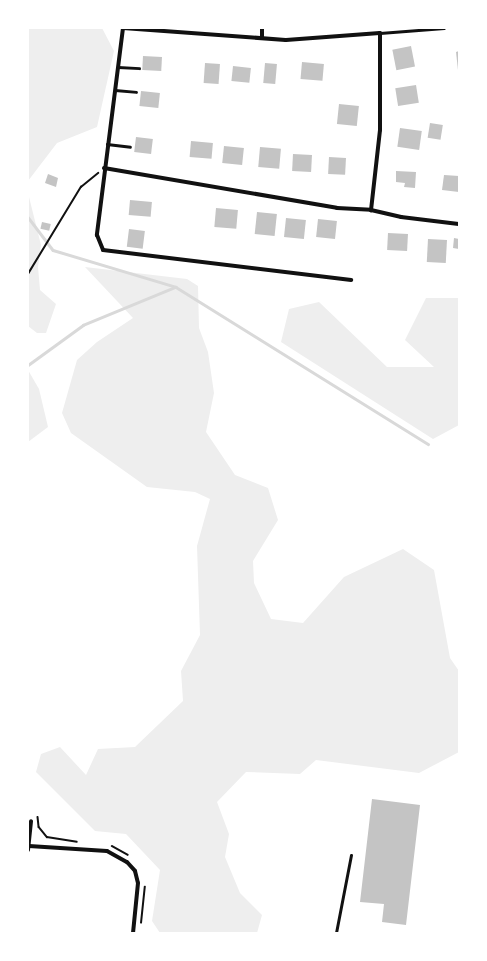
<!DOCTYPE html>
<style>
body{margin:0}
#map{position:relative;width:487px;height:961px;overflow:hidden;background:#fff;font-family:Helvetica,sans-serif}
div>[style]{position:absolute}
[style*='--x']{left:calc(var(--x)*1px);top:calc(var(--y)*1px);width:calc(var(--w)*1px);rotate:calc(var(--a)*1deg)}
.green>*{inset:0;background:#eee}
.stream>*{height:2.5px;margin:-1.25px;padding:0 1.25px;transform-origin:1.25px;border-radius:1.25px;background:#d9d9d9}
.building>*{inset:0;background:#c4c4c4;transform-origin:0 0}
.path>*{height:1.5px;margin:-0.75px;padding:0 0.75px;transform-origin:0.75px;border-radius:0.75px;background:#111}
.service>*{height:2.5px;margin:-1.25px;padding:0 1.25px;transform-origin:1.25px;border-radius:1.25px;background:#111}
.minor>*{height:4px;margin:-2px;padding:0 2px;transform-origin:2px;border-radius:2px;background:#111}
span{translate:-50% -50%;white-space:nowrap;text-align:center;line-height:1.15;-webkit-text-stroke:4px #fff;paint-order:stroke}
.frame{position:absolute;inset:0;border:29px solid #fff;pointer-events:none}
</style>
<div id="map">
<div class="green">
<div style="clip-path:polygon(28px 28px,102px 28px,114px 51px,97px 127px,57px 143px,28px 181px)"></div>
<div style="clip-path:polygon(28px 193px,41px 245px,38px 267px,40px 290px,56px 304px,46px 333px,37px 333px,28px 326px)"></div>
<div style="clip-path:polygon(85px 267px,187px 279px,198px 286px,199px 328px,208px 352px,214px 393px,206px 432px,235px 475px,268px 488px,278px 520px,253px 561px,254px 583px,271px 619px,303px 623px,344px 577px,403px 549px,434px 570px,450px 658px,459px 671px,459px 752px,419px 773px,316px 760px,300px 774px,246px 772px,217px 802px,229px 834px,225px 857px,240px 893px,262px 915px,257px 933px,160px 933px,152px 921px,160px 870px,126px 834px,95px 831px,36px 772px,41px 754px,60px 747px,86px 775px,98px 749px,135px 747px,183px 701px,181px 671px,200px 635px,197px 546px,210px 499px,195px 492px,147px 487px,71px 433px,62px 413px,77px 360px,97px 342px,133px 318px)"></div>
<div style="clip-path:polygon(426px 298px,459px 298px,459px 425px,433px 439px,281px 342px,289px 309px,319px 302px,387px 367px,434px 367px,405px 340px)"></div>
<div style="clip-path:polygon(28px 370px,39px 389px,48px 427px,28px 442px)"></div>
</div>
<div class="stream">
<div style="--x:28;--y:217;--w:41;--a:52.9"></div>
<div style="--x:53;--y:250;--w:128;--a:16.7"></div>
<div style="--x:176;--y:287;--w:297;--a:31.9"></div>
<div style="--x:28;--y:365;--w:68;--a:-36"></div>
<div style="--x:83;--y:325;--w:100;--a:-22.4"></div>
</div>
<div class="building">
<div style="left:411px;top:46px;width:21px;height:19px;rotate:79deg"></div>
<div style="clip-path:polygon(459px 51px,459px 70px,458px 70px,456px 52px)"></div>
<div style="left:143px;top:56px;width:19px;height:14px;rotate:3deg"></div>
<div style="left:302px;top:62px;width:22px;height:17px;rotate:5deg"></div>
<div style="left:205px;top:63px;width:15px;height:20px;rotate:4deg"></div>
<div style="left:265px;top:63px;width:12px;height:20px;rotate:5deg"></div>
<div style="left:233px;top:66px;width:18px;height:15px;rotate:6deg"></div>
<div style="left:416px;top:85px;width:18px;height:21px;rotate:81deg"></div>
<div style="left:141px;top:91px;width:19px;height:15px;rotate:6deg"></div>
<div style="left:339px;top:104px;width:20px;height:20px;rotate:6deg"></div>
<div style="left:430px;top:123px;width:13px;height:15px;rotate:9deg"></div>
<div style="left:400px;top:128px;width:22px;height:19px;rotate:8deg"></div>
<div style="left:136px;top:137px;width:17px;height:15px;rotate:7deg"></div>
<div style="left:191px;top:141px;width:22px;height:16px;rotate:5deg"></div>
<div style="left:224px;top:146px;width:20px;height:17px;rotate:6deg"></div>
<div style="left:260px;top:147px;width:21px;height:20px;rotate:5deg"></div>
<div style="left:293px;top:154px;width:19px;height:17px;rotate:3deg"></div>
<div style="left:329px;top:157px;width:17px;height:17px;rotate:3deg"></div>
<div style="clip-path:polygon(396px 171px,416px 172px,415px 188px,404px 187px,405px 183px,396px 182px)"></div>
<div style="clip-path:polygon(48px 174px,58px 178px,56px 187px,45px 183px)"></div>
<div style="clip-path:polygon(444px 175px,459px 176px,459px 192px,442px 190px)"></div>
<div style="left:130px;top:200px;width:22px;height:15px;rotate:5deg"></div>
<div style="left:216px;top:208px;width:22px;height:19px;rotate:5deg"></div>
<div style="left:257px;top:212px;width:20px;height:22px;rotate:6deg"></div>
<div style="left:286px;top:218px;width:20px;height:19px;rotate:6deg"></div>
<div style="left:318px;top:219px;width:19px;height:18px;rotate:6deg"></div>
<div style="left:42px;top:222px;width:9px;height:7px;rotate:13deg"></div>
<div style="left:129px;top:229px;width:16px;height:18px;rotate:7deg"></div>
<div style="left:388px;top:233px;width:20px;height:17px;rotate:3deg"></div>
<div style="clip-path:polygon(454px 238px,459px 239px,459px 249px,453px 248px)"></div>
<div style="left:428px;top:239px;width:19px;height:23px;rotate:3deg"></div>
<div style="clip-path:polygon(372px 799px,420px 805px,406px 925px,382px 922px,384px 904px,360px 902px)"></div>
</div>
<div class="path">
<div style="--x:28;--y:274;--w:102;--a:-58.7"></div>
<div style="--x:81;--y:187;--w:22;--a:-39"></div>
<div style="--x:38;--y:817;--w:10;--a:84"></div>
<div style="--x:39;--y:827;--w:13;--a:51"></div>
<div style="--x:47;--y:837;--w:30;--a:9"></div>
<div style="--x:112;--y:846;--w:18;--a:29"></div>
<div style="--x:141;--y:923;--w:36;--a:-84"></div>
</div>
<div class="service">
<div style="--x:380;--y:33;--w:64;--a:-4.5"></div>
<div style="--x:118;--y:67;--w:21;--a:3"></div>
<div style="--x:115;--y:90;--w:21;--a:5"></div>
<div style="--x:107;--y:144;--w:23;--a:7"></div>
<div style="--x:336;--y:933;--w:79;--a:-79.1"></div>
</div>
<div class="minor">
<div style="--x:123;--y:28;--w:209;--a:97.2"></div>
<div style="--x:97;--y:235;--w:16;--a:68"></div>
<div style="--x:103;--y:250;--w:250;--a:6.9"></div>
<div style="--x:123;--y:28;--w:163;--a:4.2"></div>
<div style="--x:286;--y:40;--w:94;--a:-4.3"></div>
<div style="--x:380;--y:33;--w:97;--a:90"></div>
<div style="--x:380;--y:130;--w:81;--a:96.4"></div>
<div style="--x:262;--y:28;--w:10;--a:90"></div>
<div style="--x:104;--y:168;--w:236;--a:9.7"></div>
<div style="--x:337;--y:208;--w:34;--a:3"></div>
<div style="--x:371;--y:210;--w:31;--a:13"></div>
<div style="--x:401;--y:217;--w:58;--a:6.9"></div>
<div style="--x:29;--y:846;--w:78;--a:3.7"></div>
<div style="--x:107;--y:851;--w:23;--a:29"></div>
<div style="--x:127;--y:862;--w:12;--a:48"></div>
<div style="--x:135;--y:871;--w:12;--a:76"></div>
<div style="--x:138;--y:883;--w:50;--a:95.7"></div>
<div style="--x:28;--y:850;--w:29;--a:-84"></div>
</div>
<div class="frame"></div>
</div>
